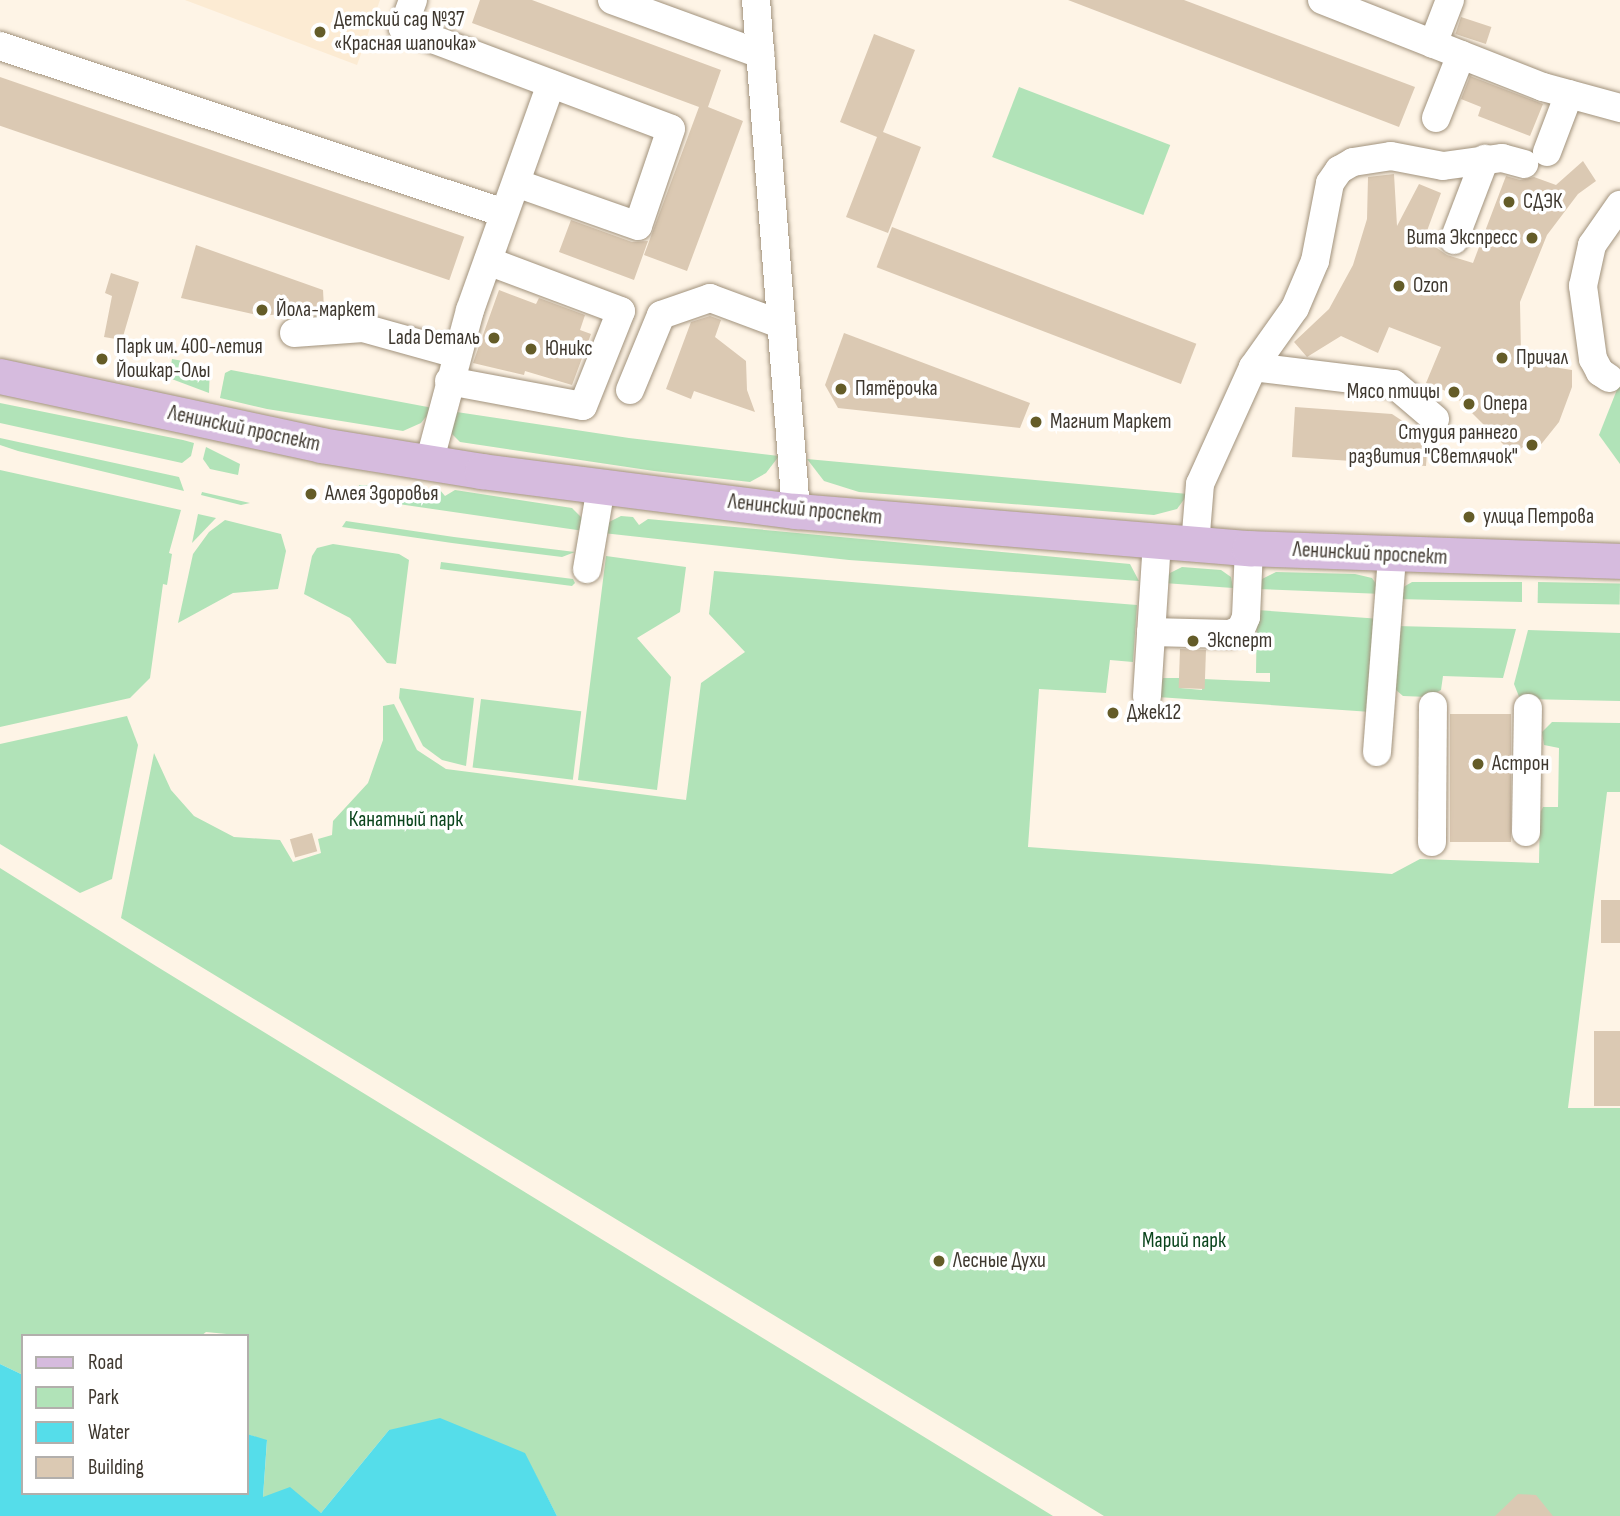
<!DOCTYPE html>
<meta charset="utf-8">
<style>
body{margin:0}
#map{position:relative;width:1620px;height:1516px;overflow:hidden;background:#fef4e6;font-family:"Sofia Sans Condensed",sans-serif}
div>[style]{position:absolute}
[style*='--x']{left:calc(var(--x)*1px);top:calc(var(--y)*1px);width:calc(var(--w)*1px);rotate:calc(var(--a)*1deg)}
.built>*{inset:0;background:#fcebd3}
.green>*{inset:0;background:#b1e3b8;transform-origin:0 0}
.water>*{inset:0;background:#55ddea}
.building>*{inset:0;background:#dbc9b3;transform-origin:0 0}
.roads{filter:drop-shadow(0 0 2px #a1927c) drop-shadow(0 0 2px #a1927c)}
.minor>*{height:28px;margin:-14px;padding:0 14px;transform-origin:14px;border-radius:14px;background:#fff}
.major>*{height:35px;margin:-17.5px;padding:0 17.5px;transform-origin:17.5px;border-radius:17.5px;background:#d6bbde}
.dots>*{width:19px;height:19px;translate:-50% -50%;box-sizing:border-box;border:4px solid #fff;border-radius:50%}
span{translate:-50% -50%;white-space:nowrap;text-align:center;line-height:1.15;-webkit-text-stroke:7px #fff;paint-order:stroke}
.poi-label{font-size:21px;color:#3f382f}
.left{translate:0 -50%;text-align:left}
.right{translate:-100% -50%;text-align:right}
.street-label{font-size:21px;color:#3f382f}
.park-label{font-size:21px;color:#0a441c}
.legend{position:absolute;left:21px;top:1334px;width:228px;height:161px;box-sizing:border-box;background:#fff;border:2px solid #b2afac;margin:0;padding:9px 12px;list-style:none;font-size:21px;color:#3f382f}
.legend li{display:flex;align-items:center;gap:14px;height:35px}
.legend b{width:35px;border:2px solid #b2afac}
</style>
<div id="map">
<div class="built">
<div style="clip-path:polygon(185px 0,380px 0,357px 65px)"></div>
</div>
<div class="green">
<div style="left:1019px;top:87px;width:162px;height:75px;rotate:21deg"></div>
<div style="clip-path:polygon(172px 359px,210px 366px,209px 393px,169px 378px)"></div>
<div style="clip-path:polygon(231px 370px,433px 408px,421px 423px,403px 431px,267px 409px,220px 398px,225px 373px)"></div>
<div style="clip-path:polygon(1620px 382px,1620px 464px,1599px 435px)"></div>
<div style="clip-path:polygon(0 403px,183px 440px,194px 443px,191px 456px,182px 463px,0 423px)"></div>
<div style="clip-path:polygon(450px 411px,629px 438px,779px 456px,766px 473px,750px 482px,654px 471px,460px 442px,452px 434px)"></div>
<div style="clip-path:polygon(0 438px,179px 477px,184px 491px,18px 451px,0 445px)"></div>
<div style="clip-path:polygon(206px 447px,240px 464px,238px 475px,210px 469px,203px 459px)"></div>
<div style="clip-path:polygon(807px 459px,1188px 494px,1177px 509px,1154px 515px,859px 492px,824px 481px)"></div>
<div style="clip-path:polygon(0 470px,181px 510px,169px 553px,172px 554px,167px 585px,163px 584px,150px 678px,130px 698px,0 727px)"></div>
<div style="clip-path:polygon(359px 485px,440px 490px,445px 496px,455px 490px,572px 508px,582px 518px,584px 531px,357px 498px)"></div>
<div style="clip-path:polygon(202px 492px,250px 503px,241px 505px,201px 495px)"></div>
<div style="clip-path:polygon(198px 514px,216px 518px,192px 543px)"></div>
<div style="clip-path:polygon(621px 516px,633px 517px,639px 525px,648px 519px,1130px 564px,1139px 581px,849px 560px,603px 533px,609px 522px)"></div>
<div style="clip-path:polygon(225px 520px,281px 534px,286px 551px,278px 589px,233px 593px,178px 623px,193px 554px,209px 532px)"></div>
<div style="clip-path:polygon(346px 521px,454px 537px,575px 552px,562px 557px,452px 543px,342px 527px)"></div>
<div style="clip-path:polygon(333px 544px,399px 554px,409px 560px,396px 664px,387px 663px,350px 618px,304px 594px,312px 556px,317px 548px)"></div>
<div style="clip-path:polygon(606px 556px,686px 567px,680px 612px,637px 638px,671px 677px,657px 790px,578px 780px)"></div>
<div style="clip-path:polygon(441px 562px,573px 579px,575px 583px,572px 586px,440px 569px)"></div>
<div style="clip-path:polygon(1182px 567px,1221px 570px,1231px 577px,1233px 588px,1164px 583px,1170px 573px)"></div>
<div style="clip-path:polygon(714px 571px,1137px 605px,1133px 662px,1110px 660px,1106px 693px,1039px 689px,1028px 847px,1392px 874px,1420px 859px,1539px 863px,1540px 813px,1543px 807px,1558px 807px,1559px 748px,1544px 745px,1542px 732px,1552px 722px,1620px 723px,1620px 792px,1607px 792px,1568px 1108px,1620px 1108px,1620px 1516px,1104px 1516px,121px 918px,154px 753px,171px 790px,194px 816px,234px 837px,280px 840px,293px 862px,321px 853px,318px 839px,332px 835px,333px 821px,368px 783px,383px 740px,383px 706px,394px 704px,417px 750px,446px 769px,686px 800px,701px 683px,745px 652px,709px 614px)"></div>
<div style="clip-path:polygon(1276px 572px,1355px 574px,1372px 578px,1383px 594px,1258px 589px,1262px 579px)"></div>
<div style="clip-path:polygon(1412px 582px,1522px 582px,1522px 602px,1397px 599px,1400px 589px)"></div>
<div style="left:1538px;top:582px;width:82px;height:21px;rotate:1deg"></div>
<div style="clip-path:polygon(1257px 610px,1381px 619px,1371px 712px,1158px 697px,1163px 678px,1180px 678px,1180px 688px,1202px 690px,1203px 679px,1270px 682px,1270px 673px,1256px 673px)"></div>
<div style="clip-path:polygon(1396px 626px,1516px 629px,1503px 678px,1443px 676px,1441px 690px,1428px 697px,1403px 696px,1396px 690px)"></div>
<div style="clip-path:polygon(1528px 630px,1620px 633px,1620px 701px,1520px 699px,1514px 684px)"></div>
<div style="clip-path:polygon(400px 688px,474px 698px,466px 766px,442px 760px,423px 746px,399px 698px)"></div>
<div style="left:481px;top:699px;width:101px;height:69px;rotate:7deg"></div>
<div style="clip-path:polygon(127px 716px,138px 745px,112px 879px,80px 893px,0 844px,0 744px)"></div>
<div style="clip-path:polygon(0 868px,156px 966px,1053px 1516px,557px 1516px,524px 1453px,389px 1430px,321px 1513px,263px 1497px,267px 1441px,247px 1434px,247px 1336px,206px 1332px,201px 1336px,23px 1336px,23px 1375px,0 1364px)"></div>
</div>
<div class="water">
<div style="clip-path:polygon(0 1364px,23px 1375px,23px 1493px,247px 1493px,247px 1434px,267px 1440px,263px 1497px,290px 1487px,321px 1513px,389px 1430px,440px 1418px,525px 1453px,557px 1516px,0 1516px)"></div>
</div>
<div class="building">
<div style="clip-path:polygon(480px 0,532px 0,721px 70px,708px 107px,743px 121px,687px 271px,644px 255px,699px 107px,472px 23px)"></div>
<div style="clip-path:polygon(1068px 0,1184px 0,1415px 87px,1399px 127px)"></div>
<div style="left:1461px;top:17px;width:32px;height:18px;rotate:18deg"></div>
<div style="clip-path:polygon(874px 34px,915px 50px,883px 132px,921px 147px,888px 233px,846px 217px,877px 137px,840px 122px)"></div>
<div style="clip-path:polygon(1470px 76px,1543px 104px,1530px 136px,1478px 116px,1481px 107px,1461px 99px)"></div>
<div style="left:0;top:77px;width:491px;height:46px;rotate:19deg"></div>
<div style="clip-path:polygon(1583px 161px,1596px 181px,1578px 194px,1547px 235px,1520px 302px,1521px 354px,1559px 351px,1559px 368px,1572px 370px,1572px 387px,1559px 422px,1535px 452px,1526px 444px,1514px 455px,1453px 394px,1426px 383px,1441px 347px,1389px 327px,1378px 353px,1341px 336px,1307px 357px,1294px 342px,1329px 309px,1353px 265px,1367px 219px,1368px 177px,1394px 174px,1397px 226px,1419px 184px,1441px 193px,1424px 239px,1447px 255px,1473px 263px,1506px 176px,1520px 180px,1534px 177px,1556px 185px)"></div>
<div style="clip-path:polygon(571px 220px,632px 242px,648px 241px,634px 280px,559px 252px)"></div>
<div style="left:892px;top:227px;width:326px;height:43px;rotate:21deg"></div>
<div style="clip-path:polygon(196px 245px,323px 290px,324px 309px,262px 316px,181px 298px)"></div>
<div style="clip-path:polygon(111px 273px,139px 282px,122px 340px,104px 337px,112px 296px,105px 293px)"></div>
<div style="clip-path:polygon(499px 290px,536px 304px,539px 298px,585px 315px,580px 330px,591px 334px,572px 385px,525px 371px,524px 375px,473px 363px)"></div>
<div style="clip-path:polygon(710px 316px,721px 320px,715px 337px,746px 361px,747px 390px,755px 412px,694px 391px,691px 399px,666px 389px,691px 322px)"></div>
<div style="clip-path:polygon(844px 333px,1030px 403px,1020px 428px,838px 408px,825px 385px)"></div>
<div style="clip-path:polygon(1295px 407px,1392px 414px,1428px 438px,1426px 466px,1292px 457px)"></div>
<div style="left:1180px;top:649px;width:26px;height:39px;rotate:2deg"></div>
<div style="left:1450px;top:714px;width:61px;height:128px"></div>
<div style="left:312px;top:833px;width:19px;height:23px;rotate:74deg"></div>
<div style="left:1601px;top:900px;width:19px;height:43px"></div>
<div style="left:1594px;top:1031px;width:26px;height:75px"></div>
<div style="clip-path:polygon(1518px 1494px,1536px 1495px,1553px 1516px,1495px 1516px)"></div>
</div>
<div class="roads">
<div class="minor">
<div style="--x:413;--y:0;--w:30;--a:110"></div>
<div style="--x:403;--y:28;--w:286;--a:20.6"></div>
<div style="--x:671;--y:129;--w:102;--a:108.8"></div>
<div style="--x:638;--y:226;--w:129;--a:-160.6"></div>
<div style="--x:612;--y:0;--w:158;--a:20"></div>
<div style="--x:756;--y:0;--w:513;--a:85.52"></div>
<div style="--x:1322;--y:0;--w:238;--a:21.5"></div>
<div style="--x:1543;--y:87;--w:80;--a:15.3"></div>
<div style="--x:1433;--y:44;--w:47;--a:-68.9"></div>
<div style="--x:0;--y:46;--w:531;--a:18.33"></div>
<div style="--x:1436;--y:118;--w:68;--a:-68.4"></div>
<div style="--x:1547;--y:152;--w:62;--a:-69.2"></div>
<div style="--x:1454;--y:240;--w:87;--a:-69.1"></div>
<div style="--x:294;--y:333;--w:69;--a:-4.1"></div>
<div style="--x:363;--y:328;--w:98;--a:15.5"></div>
<div style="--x:1253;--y:367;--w:142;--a:6.9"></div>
<div style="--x:1394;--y:384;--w:54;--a:40.5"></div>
<div style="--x:1609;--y:378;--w:11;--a:-146"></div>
<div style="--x:1600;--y:372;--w:15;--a:-118"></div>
<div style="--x:1593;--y:359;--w:74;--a:-97.8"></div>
<div style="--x:1583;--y:286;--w:42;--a:-77.6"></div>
<div style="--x:1592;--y:245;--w:49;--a:-55"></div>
<div style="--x:449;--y:381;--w:136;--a:10.6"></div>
<div style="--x:583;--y:406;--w:102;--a:-68.2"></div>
<div style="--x:621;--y:311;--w:142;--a:-159.4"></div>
<div style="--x:630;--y:390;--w:81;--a:-67.5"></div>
<div style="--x:661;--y:315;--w:52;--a:-19.1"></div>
<div style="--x:710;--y:298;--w:75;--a:20.4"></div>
<div style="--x:429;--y:463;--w:158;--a:-75"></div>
<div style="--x:470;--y:310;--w:240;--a:-70.3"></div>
<div style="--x:1195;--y:545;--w:61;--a:-85.3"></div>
<div style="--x:1200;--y:484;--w:128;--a:-65.6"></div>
<div style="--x:1253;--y:367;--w:72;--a:-54.6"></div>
<div style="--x:1295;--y:308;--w:51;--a:-66.9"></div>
<div style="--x:1315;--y:261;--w:79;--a:-79.1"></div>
<div style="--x:1330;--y:183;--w:16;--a:-55"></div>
<div style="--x:1339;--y:170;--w:16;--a:-30"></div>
<div style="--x:1353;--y:162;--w:38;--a:-9"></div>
<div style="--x:1391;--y:156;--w:53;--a:10.9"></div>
<div style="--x:1443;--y:166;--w:60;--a:-7.7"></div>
<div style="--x:1502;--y:158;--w:23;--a:15"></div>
<div style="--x:587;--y:569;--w:83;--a:-80.3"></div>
<div style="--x:1151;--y:632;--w:79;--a:1.5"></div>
<div style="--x:1230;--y:634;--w:12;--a:-24"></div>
<div style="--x:1241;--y:629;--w:13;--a:-67"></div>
<div style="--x:1246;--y:617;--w:69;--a:-87.5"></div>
<div style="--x:1147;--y:696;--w:154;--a:-86.3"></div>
<div style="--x:1377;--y:752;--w:196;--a:-85.6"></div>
<div style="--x:1526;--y:832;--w:124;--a:-89.1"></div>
<div style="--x:1432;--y:842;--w:136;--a:-89.6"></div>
</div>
<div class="major">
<div style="--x:0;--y:376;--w:328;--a:12.1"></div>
<div style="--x:321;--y:445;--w:163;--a:9.2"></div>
<div style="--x:482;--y:471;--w:317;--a:7.3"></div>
<div style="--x:796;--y:511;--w:455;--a:4.7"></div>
<div style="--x:1249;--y:548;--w:371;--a:2"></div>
</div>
</div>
<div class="dots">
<div style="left:320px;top:32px;background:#645c28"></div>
<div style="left:1509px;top:202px;background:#645c28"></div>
<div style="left:1532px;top:238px;background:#645c28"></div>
<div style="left:1399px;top:286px;background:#645c28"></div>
<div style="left:262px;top:310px;background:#645c28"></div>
<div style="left:494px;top:338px;background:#645c28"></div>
<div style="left:531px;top:349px;background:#645c28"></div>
<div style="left:1502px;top:358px;background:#645c28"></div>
<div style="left:102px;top:359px;background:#645c28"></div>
<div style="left:841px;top:389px;background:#645c28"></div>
<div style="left:1454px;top:392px;background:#645c28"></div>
<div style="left:1469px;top:404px;background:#645c28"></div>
<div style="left:1036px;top:422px;background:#645c28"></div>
<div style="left:1532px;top:445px;background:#645c28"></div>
<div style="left:311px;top:494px;background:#645c28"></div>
<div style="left:1469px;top:517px;background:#645c28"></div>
<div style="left:1193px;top:641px;background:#645c28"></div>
<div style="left:1113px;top:713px;background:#645c28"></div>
<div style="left:1478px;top:764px;background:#645c28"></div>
<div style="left:939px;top:1261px;background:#645c28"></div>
</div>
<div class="poi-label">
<span class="left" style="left:334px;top:32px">Детский сад №37<br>«Красная шапочка»</span>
<span class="left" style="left:1523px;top:202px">СДЭК</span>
<span class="right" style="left:1518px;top:238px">Вита Экспресс</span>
<span class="left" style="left:1413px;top:286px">Ozon</span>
<span class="left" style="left:276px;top:310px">Йола-маркет</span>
<span class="right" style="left:480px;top:338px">Lada Dеталь</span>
<span class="left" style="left:116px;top:359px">Парк им. 400-летия<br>Йошкар-Олы</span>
<span class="left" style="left:545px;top:349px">Юникс</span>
<span class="left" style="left:1516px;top:358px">Причал</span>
<span class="left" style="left:855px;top:389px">Пятёрочка</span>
<span class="right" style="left:1440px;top:392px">Мясо птицы</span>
<span class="left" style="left:1483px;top:404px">Опера</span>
<span class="left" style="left:1050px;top:422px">Магнит Маркет</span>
<span class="right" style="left:1518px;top:445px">Студия раннего<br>развития "Светлячок"</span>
<span class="left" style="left:325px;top:494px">Аллея Здоровья</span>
<span class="left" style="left:1483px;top:517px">улица Петрова</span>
<span class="left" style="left:1207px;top:641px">Эксперт</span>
<span class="left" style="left:1127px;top:713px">Джек12</span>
<span class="left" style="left:1492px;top:764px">Астрон</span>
<span class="left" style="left:953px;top:1261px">Лесные Духи</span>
</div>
<div class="street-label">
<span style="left:244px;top:429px;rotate:12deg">Ленинский проспект</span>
<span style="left:805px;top:510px;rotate:6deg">Ленинский проспект</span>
<span style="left:1370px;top:554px;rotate:3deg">Ленинский проспект</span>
</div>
<div class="park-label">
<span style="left:406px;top:820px">Канатный парк</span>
<span style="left:1184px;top:1241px">Марий парк</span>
</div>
<ul class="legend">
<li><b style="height:9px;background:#d6bbde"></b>Road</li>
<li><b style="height:19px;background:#b1e3b8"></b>Park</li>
<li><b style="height:19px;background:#55ddea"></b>Water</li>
<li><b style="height:19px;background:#dbc9b3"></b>Building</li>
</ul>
</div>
